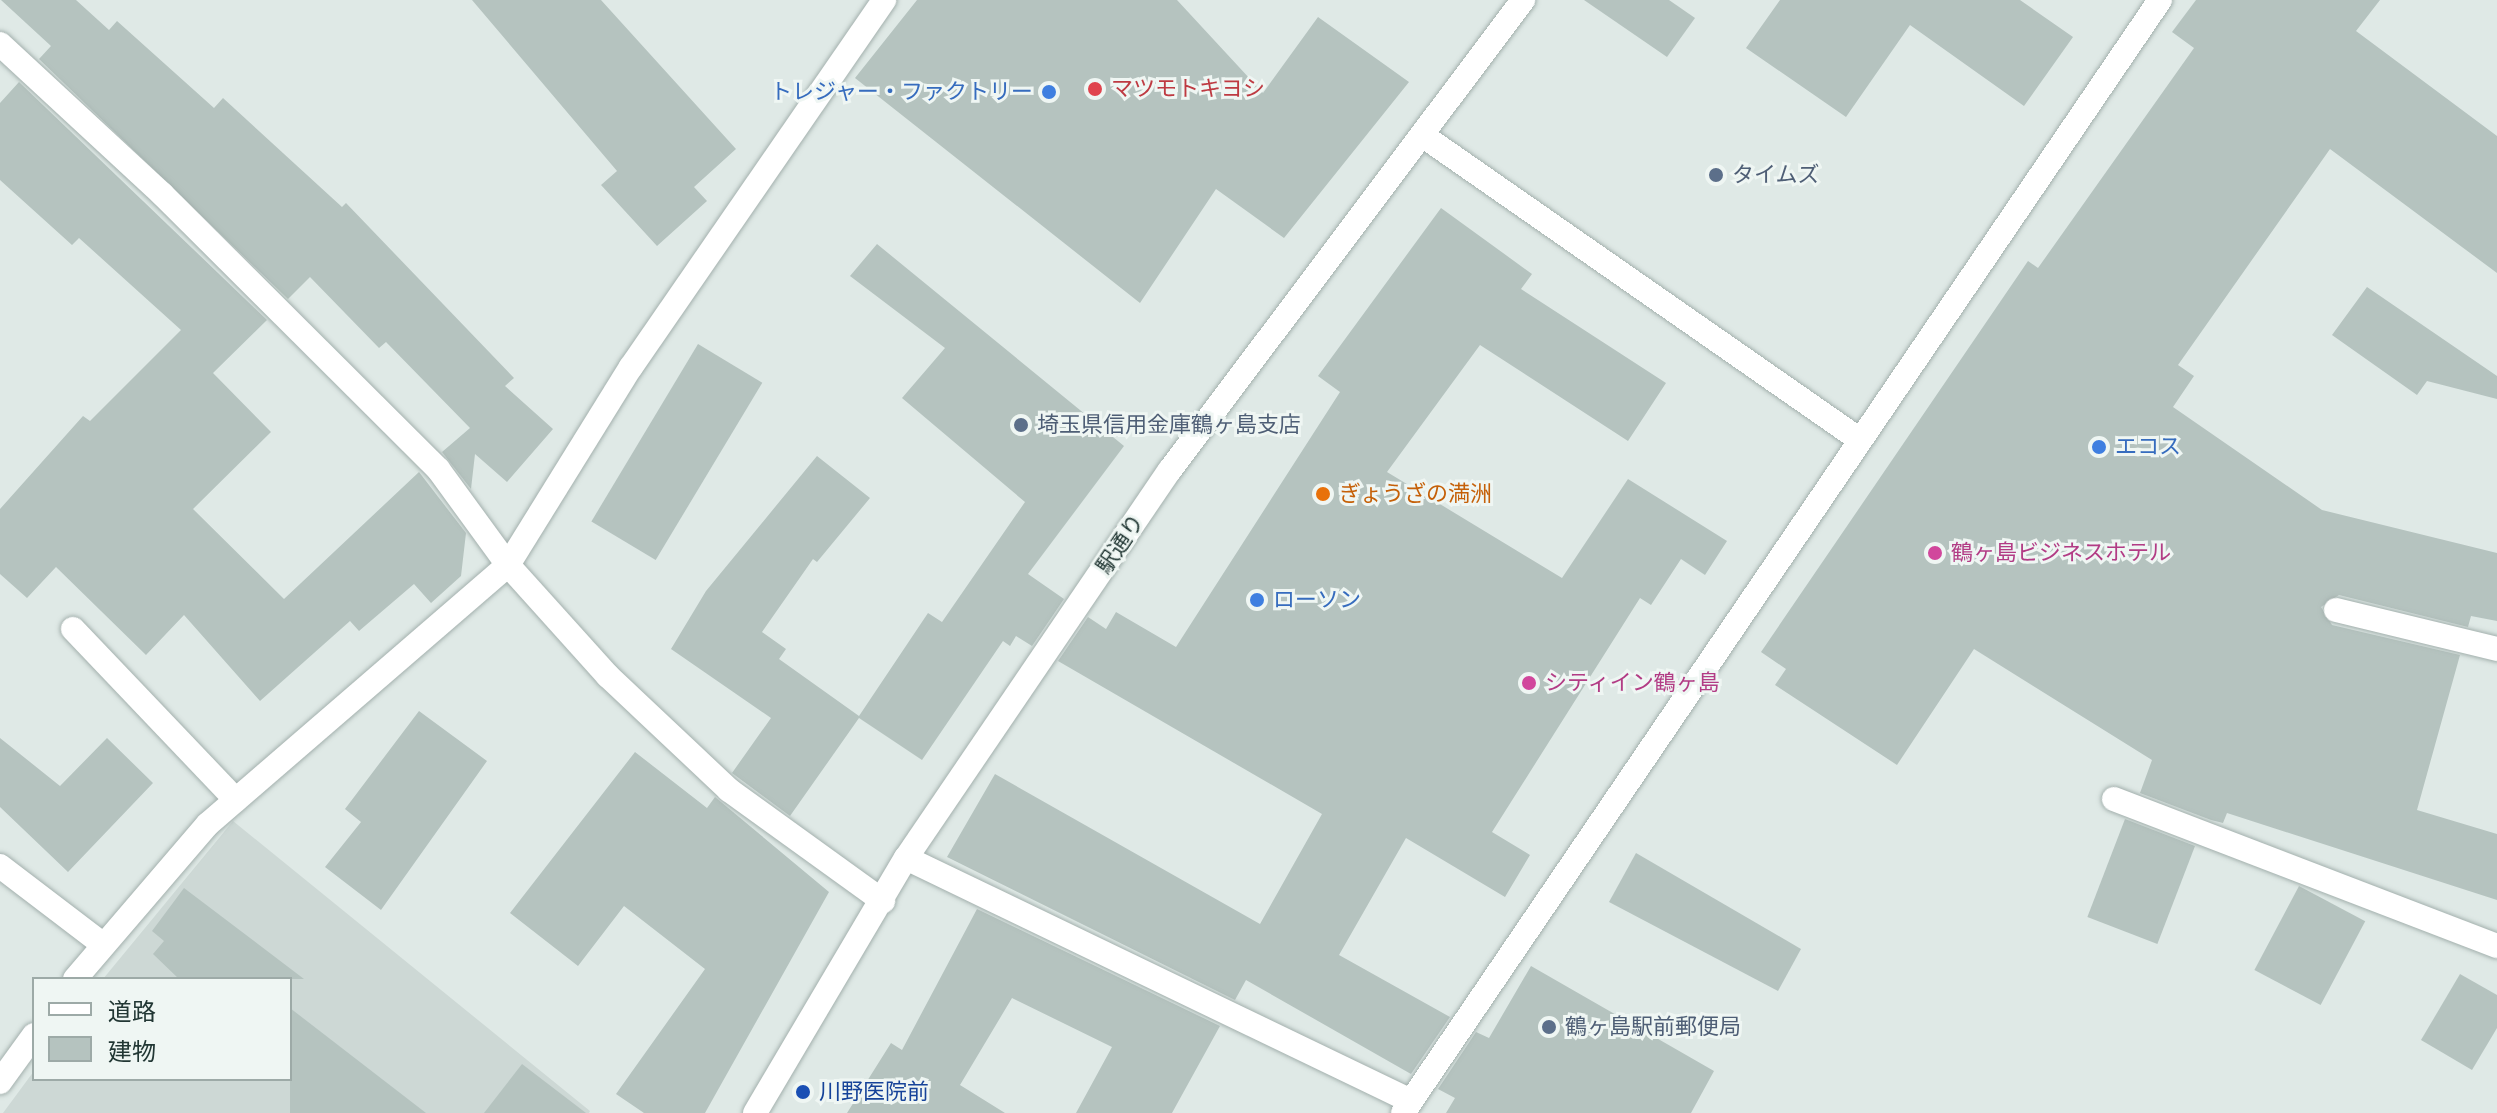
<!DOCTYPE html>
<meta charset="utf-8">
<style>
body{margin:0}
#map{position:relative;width:2497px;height:1113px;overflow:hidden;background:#dfe9e6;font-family:"Archivo Narrow","Noto Sans JP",sans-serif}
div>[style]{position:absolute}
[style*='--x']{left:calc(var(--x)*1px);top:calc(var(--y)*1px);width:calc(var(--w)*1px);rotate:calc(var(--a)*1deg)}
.built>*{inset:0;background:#cdd8d5}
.building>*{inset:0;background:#b5c3bf;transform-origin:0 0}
.roads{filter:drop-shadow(0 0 2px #a3b0ad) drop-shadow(0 0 2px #a3b0ad)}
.minor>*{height:24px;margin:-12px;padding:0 12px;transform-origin:12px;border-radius:12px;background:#fff}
.dots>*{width:22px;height:22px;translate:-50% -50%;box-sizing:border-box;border:4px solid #eff6f3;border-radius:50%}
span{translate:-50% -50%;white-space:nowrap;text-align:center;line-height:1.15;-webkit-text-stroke:6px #eff6f3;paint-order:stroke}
.health-label{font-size:22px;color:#be3a42}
.left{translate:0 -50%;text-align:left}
.shop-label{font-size:22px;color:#366cbe}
.right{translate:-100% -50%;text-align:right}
.service-label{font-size:22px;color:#4e5e75}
.food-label{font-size:22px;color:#c56008}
.street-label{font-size:22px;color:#223734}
.hotel-label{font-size:22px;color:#b23c85}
.transit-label{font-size:22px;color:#164399}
.legend{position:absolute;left:32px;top:977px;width:260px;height:104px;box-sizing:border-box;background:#eff6f3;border:2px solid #9daaa7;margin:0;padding:10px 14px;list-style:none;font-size:24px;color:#223734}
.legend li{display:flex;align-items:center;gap:16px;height:40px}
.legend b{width:40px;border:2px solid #9daaa7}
</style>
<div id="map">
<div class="built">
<div style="clip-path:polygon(233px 821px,590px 1111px,589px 1113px,3px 1113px,34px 1071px,34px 1079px,290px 1079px,290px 979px,103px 979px)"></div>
</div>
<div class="building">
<div style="clip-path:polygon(1px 0,76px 0,109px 30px,117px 21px,214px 108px,223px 98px,342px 207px,346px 203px,514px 378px,505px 386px,553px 429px,507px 482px,475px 454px,471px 489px,442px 452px,470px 428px,386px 342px,379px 348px,310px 277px,288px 299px,39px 59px,51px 46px)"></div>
<div style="clip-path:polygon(472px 0,601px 0,736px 149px,694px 187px,707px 201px,657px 246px,601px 185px,617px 171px)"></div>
<div style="clip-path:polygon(917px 0,1177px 0,1263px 93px,1318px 17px,1409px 82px,1284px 238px,1216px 189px,1140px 303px,855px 78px)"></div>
<div style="clip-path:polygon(1584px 0,1669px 0,1695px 18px,1667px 57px)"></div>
<div style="clip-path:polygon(1780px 0,2020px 0,2073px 37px,2024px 106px,1910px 25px,1846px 117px,1746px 48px)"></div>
<div style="clip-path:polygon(2196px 0,2380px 0,2356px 31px,2497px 136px,2497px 273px,2330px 149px,2178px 365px,2194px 376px,2173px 407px,2322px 510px,2497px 553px,2497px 621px,2471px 616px,2468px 627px,2339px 595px,2321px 607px,2332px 625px,2460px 655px,2417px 810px,2497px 834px,2497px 900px,2227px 813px,2223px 823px,2211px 820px,2140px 793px,2152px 760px,1974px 649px,1897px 765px,1775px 685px,1786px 669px,1761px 652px,2028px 261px,2038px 268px,2194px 48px,2172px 32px)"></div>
<div style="clip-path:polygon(19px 82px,267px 320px,213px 373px,271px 432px,193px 509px,284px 599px,419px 472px,466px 533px,461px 576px,431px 603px,414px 584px,359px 631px,350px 621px,260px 701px,184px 615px,146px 655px,56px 567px,27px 598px,0 574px,0 509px,83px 416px,90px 421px,181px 330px,79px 238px,72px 245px,0 180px,0 103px)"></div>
<div style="clip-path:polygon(1441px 208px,1532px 274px,1521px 289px,1666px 383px,1628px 441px,1480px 345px,1387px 472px,1562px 578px,1628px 479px,1727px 541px,1705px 575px,1681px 559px,1651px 605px,1640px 598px,1492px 832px,1530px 855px,1505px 897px,1406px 838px,1339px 955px,1450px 1017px,1411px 1074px,1246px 980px,1235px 1000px,947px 857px,995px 774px,1260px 924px,1322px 814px,1058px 661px,1088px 617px,1106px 629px,1116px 612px,1176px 647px,1340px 392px,1318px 376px)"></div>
<div style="clip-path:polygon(877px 244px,1124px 446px,1028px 574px,1064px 599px,1032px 646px,1016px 636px,1010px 646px,1003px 641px,922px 760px,859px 718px,790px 816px,732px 773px,771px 718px,671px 649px,706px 591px,817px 456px,870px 498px,817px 562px,813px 559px,762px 632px,786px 649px,779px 659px,859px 716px,928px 613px,942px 622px,1025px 502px,902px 398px,945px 348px,850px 276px)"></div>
<div style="clip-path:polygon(2367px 287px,2497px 376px,2497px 399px,2427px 381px,2417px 395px,2332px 335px)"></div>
<div style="left:698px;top:344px;width:75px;height:207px;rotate:31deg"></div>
<div style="clip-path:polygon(419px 711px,487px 761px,381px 910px,325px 867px,361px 822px,345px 809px)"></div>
<div style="clip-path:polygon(0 738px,60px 786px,107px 738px,153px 783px,68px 872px,0 807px)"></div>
<div style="clip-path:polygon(635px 752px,707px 808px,715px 797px,829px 892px,705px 1113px,644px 1113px,616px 1094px,705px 969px,624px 906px,578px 966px,510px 913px)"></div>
<div style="left:2125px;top:819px;width:75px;height:105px;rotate:21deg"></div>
<div style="clip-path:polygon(1636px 853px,1801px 949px,1778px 991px,1609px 902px)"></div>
<div style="left:2299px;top:886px;width:75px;height:95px;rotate:28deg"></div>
<div style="clip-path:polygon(184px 888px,304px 979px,179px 979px,153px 954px,164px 941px,152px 931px)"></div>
<div style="clip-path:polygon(977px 909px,1220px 1026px,1172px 1113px,1076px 1113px,1112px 1047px,1012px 998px,960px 1085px,1005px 1113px,847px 1113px,891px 1043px,902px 1050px)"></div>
<div style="clip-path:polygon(1531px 966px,1714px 1071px,1691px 1113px,1446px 1113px,1455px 1098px,1438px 1089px,1476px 1032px,1489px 1038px)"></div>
<div style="clip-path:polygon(2460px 974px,2497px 995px,2497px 1028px,2472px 1070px,2421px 1040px)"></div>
<div style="clip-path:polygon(290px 1008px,426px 1113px,290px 1113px)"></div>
<div style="clip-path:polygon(522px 1064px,586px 1113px,484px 1113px)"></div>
</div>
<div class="roads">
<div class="minor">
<div style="--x:0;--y:44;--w:221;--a:42.8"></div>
<div style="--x:162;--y:194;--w:390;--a:44.9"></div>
<div style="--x:438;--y:469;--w:119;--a:53.9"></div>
<div style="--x:508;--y:565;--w:149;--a:48"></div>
<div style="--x:608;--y:676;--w:166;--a:43.3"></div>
<div style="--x:729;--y:790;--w:190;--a:35.8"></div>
<div style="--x:1422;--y:135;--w:534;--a:34.85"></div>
<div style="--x:2336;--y:610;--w:166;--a:13.6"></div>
<div style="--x:73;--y:629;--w:236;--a:46.4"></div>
<div style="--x:2114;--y:799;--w:410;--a:21"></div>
<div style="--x:906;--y:858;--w:560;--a:25.7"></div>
<div style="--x:0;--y:866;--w:127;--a:37.3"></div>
<div style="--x:75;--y:979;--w:204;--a:-49.4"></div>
<div style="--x:208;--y:824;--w:396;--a:-40.8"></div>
<div style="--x:508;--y:565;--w:233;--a:-58.2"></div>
<div style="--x:631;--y:367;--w:446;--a:-55.4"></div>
<div style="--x:0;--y:1082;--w:58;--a:-54.1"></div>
<div style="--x:755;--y:1113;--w:296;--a:-59.4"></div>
<div style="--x:906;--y:858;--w:469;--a:-55.8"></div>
<div style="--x:1170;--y:470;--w:588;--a:-53.09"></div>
<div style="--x:1403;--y:1113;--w:1346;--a:-55.78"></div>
</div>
</div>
<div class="dots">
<div style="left:1095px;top:89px;background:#e0444e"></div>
<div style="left:1049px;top:92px;background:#3f7fe0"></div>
<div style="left:1716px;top:175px;background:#5c6f8a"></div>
<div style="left:1021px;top:425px;background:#5c6f8a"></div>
<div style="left:2099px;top:447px;background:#3f7fe0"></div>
<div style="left:1323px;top:494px;background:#e8710a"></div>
<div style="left:1935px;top:553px;background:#d1479c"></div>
<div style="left:1257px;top:600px;background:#3f7fe0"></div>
<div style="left:1529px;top:683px;background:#d1479c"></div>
<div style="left:1549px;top:1027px;background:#5c6f8a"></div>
<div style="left:803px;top:1092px;background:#1a4fb4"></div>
</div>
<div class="health-label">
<span class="left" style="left:1111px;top:89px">マツモトキヨシ</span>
</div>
<div class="shop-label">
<span class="right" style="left:1033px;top:92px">トレジャー・ファクトリー</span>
<span class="left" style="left:2115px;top:447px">エコス</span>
<span class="left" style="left:1273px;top:600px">ローソン</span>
</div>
<div class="service-label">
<span class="left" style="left:1732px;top:175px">タイムズ</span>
<span class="left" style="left:1037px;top:425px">埼玉県信用金庫鶴ヶ島支店</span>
<span class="left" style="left:1565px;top:1027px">鶴ヶ島駅前郵便局</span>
</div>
<div class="food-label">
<span class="left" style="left:1339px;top:494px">ぎょうざの満洲</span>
</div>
<div class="street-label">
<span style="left:1120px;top:544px;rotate:-56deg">駅通り</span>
</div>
<div class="hotel-label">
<span class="left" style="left:1951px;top:553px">鶴ヶ島ビジネスホテル</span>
<span class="left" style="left:1545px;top:683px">シティイン鶴ヶ島</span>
</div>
<div class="transit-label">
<span class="left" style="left:819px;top:1092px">川野医院前</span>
</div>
<ul class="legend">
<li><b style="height:10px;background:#fff"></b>道路</li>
<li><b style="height:22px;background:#b5c3bf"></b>建物</li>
</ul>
</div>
